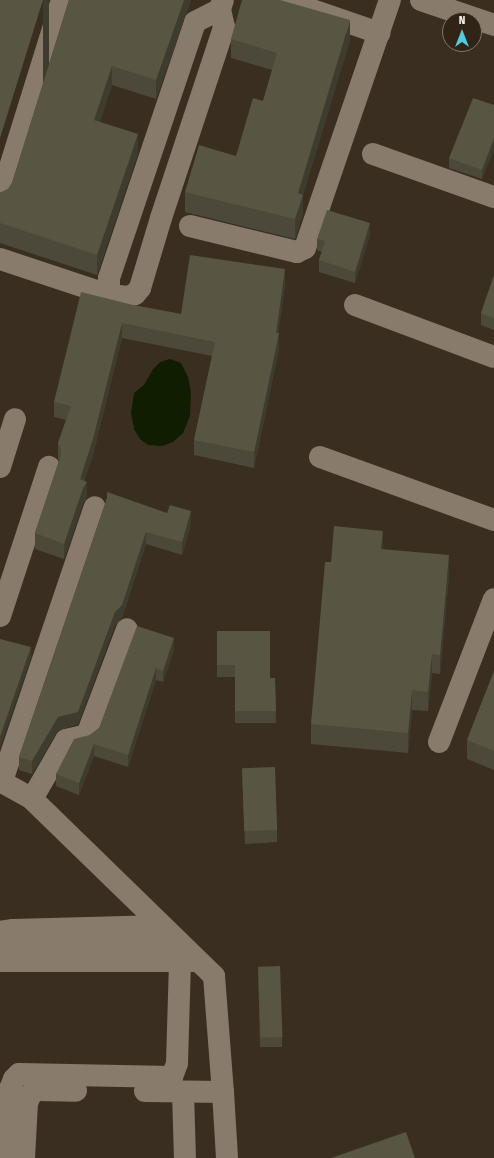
<!DOCTYPE html>
<style>
body{margin:0}
#map{position:relative;width:494px;height:1158px;overflow:hidden;background:#392e20;font-family:"Fira Sans Condensed",sans-serif}
div>[style]{position:absolute}
[style*='--x']{left:calc(var(--x)*1px);top:calc(var(--y)*1px);width:calc(var(--w)*1px);rotate:calc(var(--a)*1deg)}
.water>*{inset:0;background:#111d01}
.street>*{height:22px;margin:-11px;padding:0 11px;transform-origin:11px;border-radius:11px;background:#887b6b}
.secondary>*{height:22px;margin:-11px;padding:0 11px;transform-origin:11px;border-radius:11px;background:#887b6b}
.wall>*{inset:0;background:#4c493a}
.shaded-wall>*{inset:0;background:#3e3c2f;transform-origin:0 0}
.building>*{inset:0;background:#585543;transform-origin:0 0}
span{translate:-50% -50%;white-space:nowrap;text-align:center;line-height:1.15;-webkit-text-stroke:4px #2f2416;paint-order:stroke}
.north{position:absolute;left:442px;top:12px;width:40px;height:40px;box-sizing:border-box;background:#2f2416;border:1px solid #81776b;border-radius:50%;rotate:0deg;font-size:11px;font-weight:700;line-height:16px;text-align:center;color:#fbf3ea}
.north::after{content:'';display:block;margin:auto;width:14px;height:18px;background:#54cade;clip-path:polygon(50% 0,100% 100%,50% 72%,0 100%)}
</style>
<div id="map">
<div class="water">
<div style="clip-path:polygon(170px 359px,181px 363px,188px 377px,191px 393px,190px 416px,183px 433px,173px 442px,162px 446px,148px 445px,140px 439px,134px 429px,131px 413px,134px 393px,144px 385px,153px 369px,160px 362px)"></div>
</div>
<div class="street">
<div style="--x:283;--y:0;--w:102;--a:19"></div>
<div style="--x:373;--y:154;--w:128;--a:19.6"></div>
<div style="--x:0;--y:199;--w:208;--a:-72.7"></div>
<div style="--x:190;--y:226;--w:110;--a:13.7"></div>
<div style="--x:297;--y:252;--w:9;--a:-27"></div>
<div style="--x:305;--y:248;--w:262;--a:-71.1"></div>
<div style="--x:0;--y:259;--w:115;--a:18.3"></div>
<div style="--x:109;--y:295;--w:19;--a:6"></div>
<div style="--x:128;--y:297;--w:8;--a:-23"></div>
<div style="--x:135;--y:294;--w:8;--a:-50"></div>
<div style="--x:140;--y:288;--w:73;--a:-73.3"></div>
<div style="--x:161;--y:218;--w:201;--a:-71.7"></div>
<div style="--x:224;--y:27;--w:18;--a:-103"></div>
<div style="--x:220;--y:9;--w:9;--a:-72"></div>
<div style="--x:109;--y:295;--w:17;--a:-90"></div>
<div style="--x:109;--y:278;--w:270;--a:-71.4"></div>
<div style="--x:195;--y:22;--w:28;--a:-27"></div>
<div style="--x:355;--y:305;--w:148;--a:20.5"></div>
<div style="--x:320;--y:457;--w:185;--a:19.9"></div>
<div style="--x:0;--y:467;--w:50;--a:-72.6"></div>
<div style="--x:0;--y:616;--w:157;--a:-71.8"></div>
<div style="--x:439;--y:742;--w:153;--a:-69"></div>
<div style="--x:0;--y:781;--w:37;--a:29"></div>
<div style="--x:32;--y:799;--w:254;--a:44.2"></div>
<div style="--x:214;--y:976;--w:116;--a:85.6"></div>
<div style="--x:223;--y:1092;--w:66;--a:86.5"></div>
<div style="--x:2;--y:781;--w:289;--a:-71.3"></div>
<div style="--x:32;--y:799;--w:68;--a:-60"></div>
<div style="--x:66;--y:740;--w:22;--a:-13"></div>
<div style="--x:87;--y:735;--w:113;--a:-69.3"></div>
<div style="--x:0;--y:932;--w:13;--a:-9"></div>
<div style="--x:13;--y:930;--w:149;--a:-1.5"></div>
<div style="--x:0;--y:942;--w:13;--a:13"></div>
<div style="--x:13;--y:945;--w:166;--a:-1"></div>
<div style="--x:0;--y:961;--w:195;--a:0"></div>
<div style="--x:145;--y:1091;--w:78;--a:0.7"></div>
<div style="--x:183;--y:1092;--w:66;--a:88.3"></div>
<div style="--x:9;--y:1158;--w:69;--a:-89.2"></div>
<div style="--x:10;--y:1089;--w:11;--a:-68"></div>
<div style="--x:14;--y:1079;--w:7;--a:-45"></div>
<div style="--x:19;--y:1074;--w:153;--a:1.1"></div>
<div style="--x:172;--y:1077;--w:15;--a:-70"></div>
<div style="--x:177;--y:1063;--w:102;--a:-88.3"></div>
<div style="--x:24;--y:1158;--w:55;--a:-86.9"></div>
<div style="--x:27;--y:1103;--w:10;--a:-66"></div>
<div style="--x:31;--y:1094;--w:7;--a:-34"></div>
<div style="--x:37;--y:1090;--w:39;--a:1"></div>
</div>
<div class="secondary">
<div style="--x:421;--y:0;--w:77;--a:18.9"></div>
</div>
<div class="wall">
<div style="clip-path:polygon(69px 0,191px 0,156px 99px,112px 85px,100px 122px,138px 153px,97px 275px,0 243px,0 192px,2px 192px,8px 189px,12px 183px)"></div>
<div style="clip-path:polygon(231px 39px,350px 40px,303px 195px,303px 214px,295px 239px,185px 212px,185px 192px,236px 156px,263px 101px,272px 70px,231px 58px)"></div>
<div style="clip-path:polygon(494px 105px,494px 148px,482px 179px,449px 168px,449px 158px)"></div>
<div style="clip-path:polygon(370px 235px,355px 283px,319px 272px,319px 260px,322px 252px,317px 250px,317px 239px)"></div>
<div style="clip-path:polygon(494px 275px,494px 330px,481px 325px,481px 313px)"></div>
<div style="clip-path:polygon(285px 285px,278px 333px,279px 349px,254px 468px,194px 455px,194px 440px,212px 356px,122px 338px,93px 455px,84px 481px,87px 497px,83px 503px,64px 559px,35px 549px,35px 533px,59px 461px,58px 459px,58px 443px,66px 420px,54px 417px,54px 402px,133px 305px,181px 314px)"></div>
<div style="clip-path:polygon(107px 498px,191px 524px,182px 555px,146px 544px,122px 618px,115px 625px,78px 724px,58px 730px,32px 774px,19px 770px,19px 757px)"></div>
<div style="clip-path:polygon(383px 549px,449px 575px,440px 674px,432px 673px,428px 711px,412px 710px,408px 753px,311px 744px,311px 724px,331px 562px)"></div>
<div style="clip-path:polygon(217px 631px,270px 678px,275px 678px,276px 723px,235px 723px,235px 677px,217px 677px)"></div>
<div style="clip-path:polygon(174px 650px,163px 682px,156px 680px,128px 767px,94px 756px,79px 795px,56px 786px,56px 774px,90px 735px,99px 728px)"></div>
<div style="clip-path:polygon(494px 671px,494px 770px,467px 759px,467px 740px)"></div>
<div style="clip-path:polygon(242px 769px,277px 830px,277px 842px,245px 844px)"></div>
<div style="clip-path:polygon(258px 967px,282px 1037px,282px 1047px,260px 1047px)"></div>
</div>
<div class="shaded-wall">
<div style="left:43px;top:0;width:6px;height:145px"></div>
<div style="clip-path:polygon(184px 0,191px 0,156px 99px,156px 80px)"></div>
<div style="clip-path:polygon(350px 20px,350px 40px,303px 195px,303px 214px,295px 239px,295px 219px,298px 193px)"></div>
<div style="clip-path:polygon(112px 66px,112px 85px,94px 139px,94px 120px)"></div>
<div style="clip-path:polygon(138px 134px,138px 153px,97px 275px,97px 255px)"></div>
<div style="clip-path:polygon(494px 138px,494px 148px,482px 179px,482px 170px)"></div>
<div style="clip-path:polygon(370px 223px,370px 235px,355px 283px,355px 272px)"></div>
<div style="clip-path:polygon(285px 269px,285px 285px,276px 348px,276px 333px)"></div>
<div style="clip-path:polygon(122px 323px,122px 338px,93px 455px,80px 495px,80px 479px)"></div>
<div style="clip-path:polygon(279px 333px,279px 349px,254px 468px,254px 452px)"></div>
<div style="clip-path:polygon(87px 482px,87px 497px,83px 503px,64px 559px,64px 544px,83px 488px)"></div>
<div style="clip-path:polygon(191px 511px,191px 524px,182px 555px,182px 542px)"></div>
<div style="clip-path:polygon(383px 531px,383px 550px,381px 549px)"></div>
<div style="clip-path:polygon(146px 532px,146px 544px,122px 618px,115px 625px,78px 724px,58px 730px,32px 774px,32px 761px)"></div>
<div style="clip-path:polygon(449px 555px,449px 575px,440px 674px,440px 655px)"></div>
<div style="clip-path:polygon(174px 638px,174px 650px,163px 682px,163px 671px)"></div>
<div style="clip-path:polygon(31px 647px,31px 658px,0 748px,0 737px)"></div>
<div style="clip-path:polygon(432px 654px,432px 673px,428px 711px,428px 692px)"></div>
<div style="clip-path:polygon(156px 668px,156px 680px,128px 767px,128px 755px)"></div>
<div style="clip-path:polygon(412px 690px,412px 710px,408px 753px,408px 733px)"></div>
<div style="clip-path:polygon(94px 744px,94px 756px,79px 795px,79px 783px)"></div>
</div>
<div class="building">
<div style="clip-path:polygon(0 0,43px 0,0 138px)"></div>
<div style="clip-path:polygon(69px 0,184px 0,156px 80px,112px 66px,94px 120px,138px 134px,97px 255px,0 223px,0 192px,2px 192px,8px 189px,12px 183px)"></div>
<div style="clip-path:polygon(242px 0,280px 0,350px 20px,298px 193px,303px 195px,295px 219px,185px 192px,199px 145px,236px 156px,253px 98px,263px 101px,277px 53px,231px 39px)"></div>
<div style="clip-path:polygon(473px 98px,494px 105px,494px 138px,482px 170px,449px 158px)"></div>
<div style="clip-path:polygon(327px 210px,370px 223px,355px 272px,319px 260px,325px 241px,317px 239px)"></div>
<div style="clip-path:polygon(190px 255px,285px 269px,276px 333px,279px 333px,254px 452px,194px 440px,215px 342px,122px 323px,93px 439px,80px 479px,87px 482px,83px 488px,64px 544px,35px 533px,61px 455px,61px 449px,58px 443px,71px 406px,54px 402px,81px 292px,133px 305px,181px 314px)"></div>
<div style="clip-path:polygon(494px 275px,494px 318px,481px 313px)"></div>
<div style="clip-path:polygon(107px 492px,167px 513px,170px 505px,191px 511px,182px 542px,146px 532px,122px 605px,115px 612px,78px 712px,58px 717px,32px 761px,19px 757px,107px 498px)"></div>
<div style="clip-path:polygon(334px 526px,383px 531px,381px 549px,449px 555px,440px 655px,432px 654px,428px 692px,412px 690px,408px 733px,311px 724px,325px 562px,331px 562px)"></div>
<div style="clip-path:polygon(137px 626px,174px 638px,163px 671px,156px 668px,128px 755px,94px 744px,79px 783px,56px 774px,74px 739px,90px 735px,99px 728px)"></div>
<div style="clip-path:polygon(217px 631px,270px 631px,270px 678px,275px 678px,276px 711px,235px 711px,235px 665px,217px 665px)"></div>
<div style="clip-path:polygon(0 639px,31px 647px,0 737px)"></div>
<div style="clip-path:polygon(494px 671px,494px 751px,467px 740px)"></div>
<div style="left:275px;top:767px;width:63px;height:33px;rotate:88deg"></div>
<div style="left:280px;top:966px;width:71px;height:22px;rotate:88deg"></div>
<div style="clip-path:polygon(406px 1132px,415px 1158px,331px 1158px)"></div>
</div>
<div class="north">N</div>
</div>
